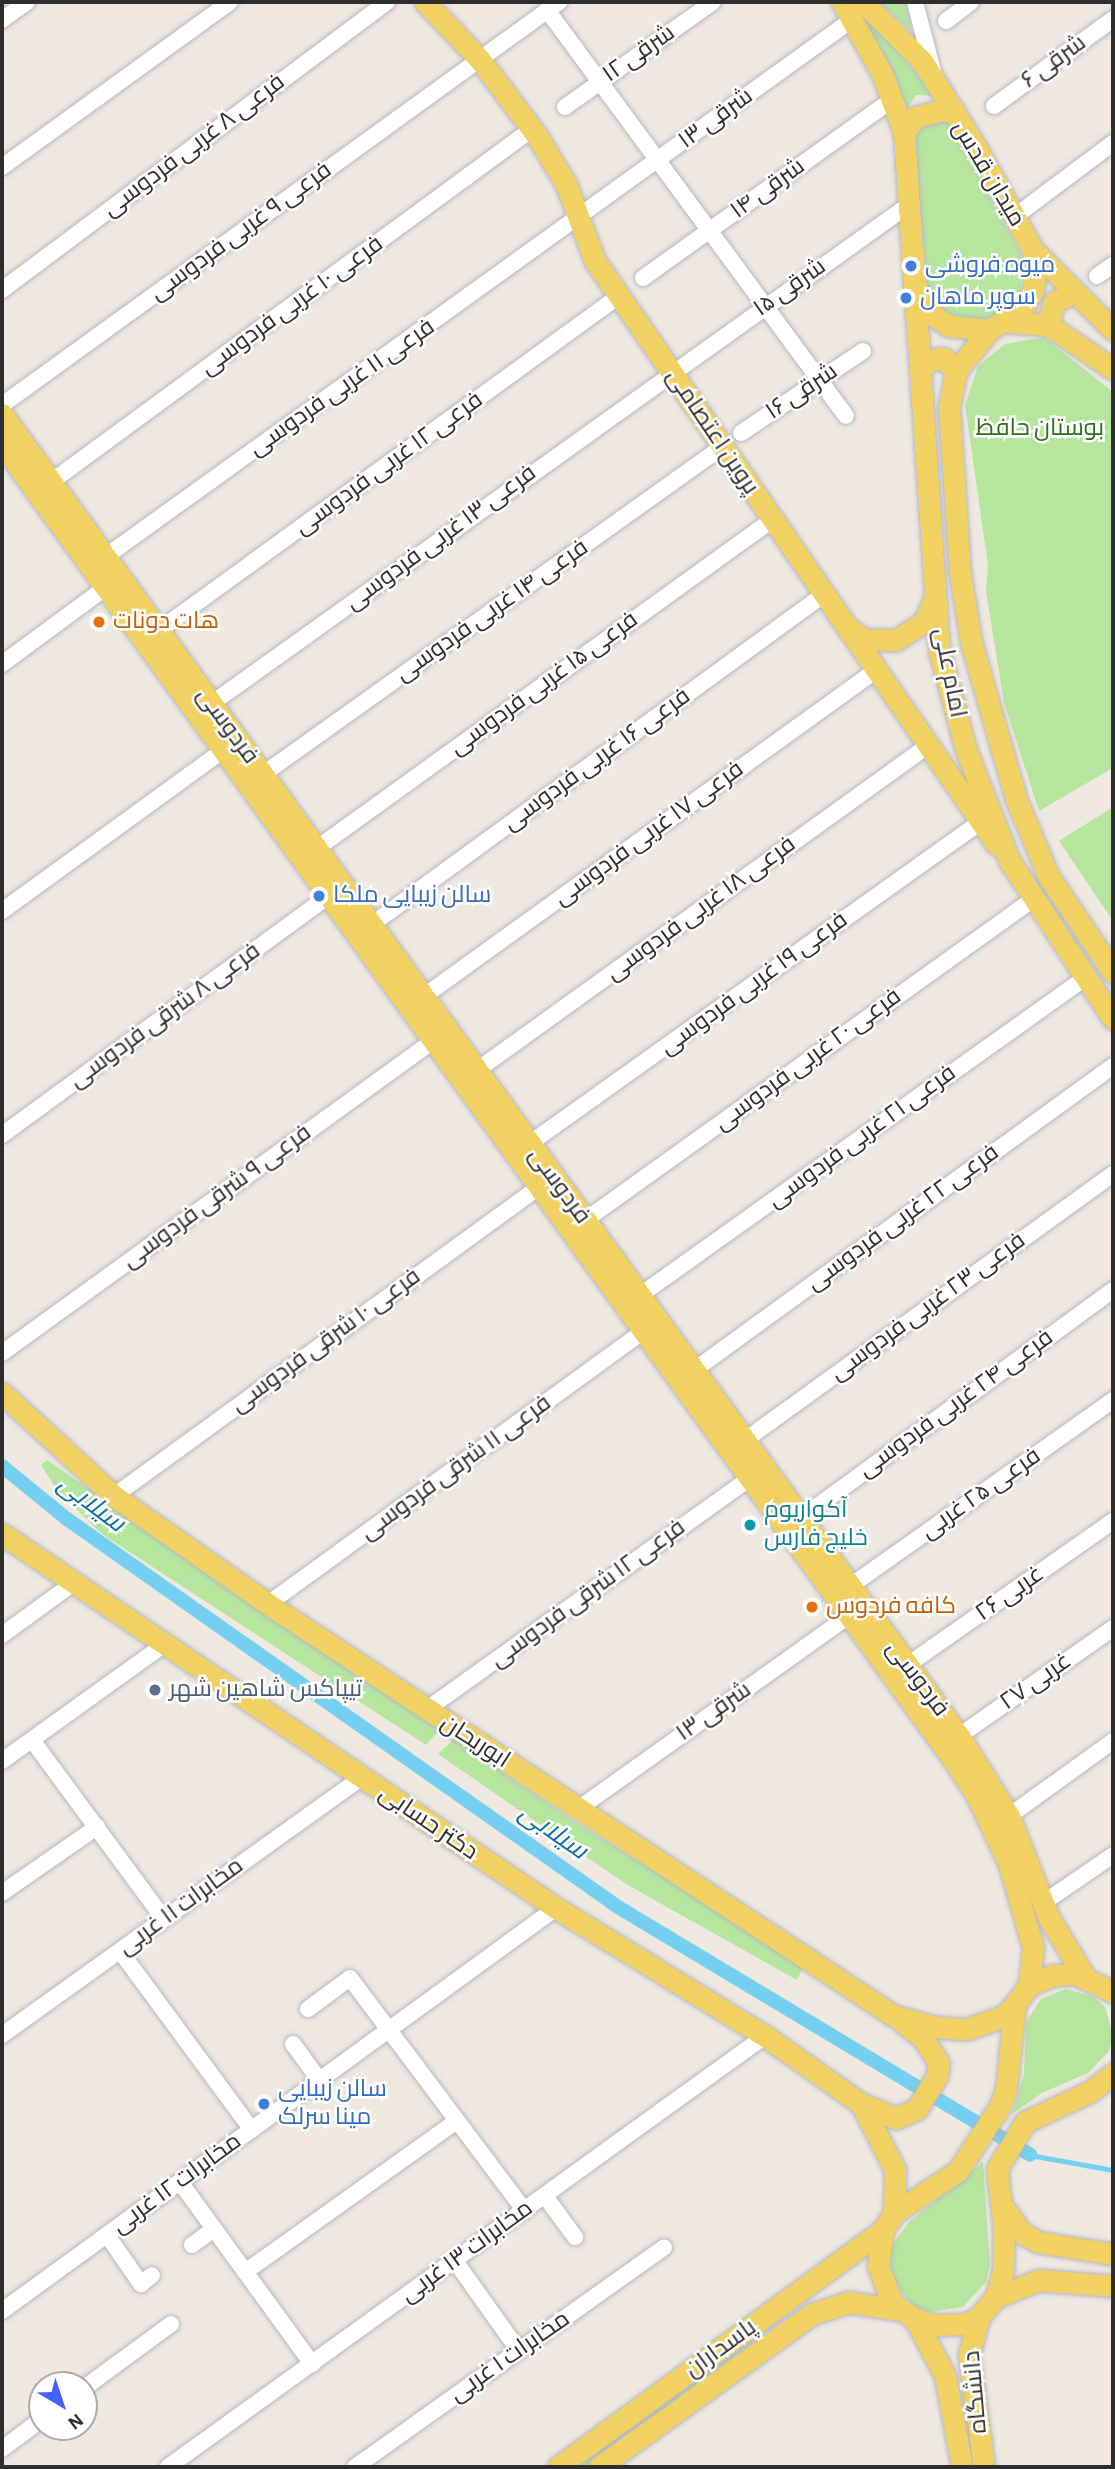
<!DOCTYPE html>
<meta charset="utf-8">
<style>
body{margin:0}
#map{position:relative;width:1115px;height:2469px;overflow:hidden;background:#efe9e1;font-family:"Alegreya Sans",Cairo,sans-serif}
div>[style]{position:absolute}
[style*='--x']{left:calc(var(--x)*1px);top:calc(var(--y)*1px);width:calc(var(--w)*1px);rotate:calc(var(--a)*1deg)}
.green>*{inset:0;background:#b6e59e;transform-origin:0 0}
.stream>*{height:4.5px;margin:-2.25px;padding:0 2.25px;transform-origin:2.25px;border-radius:2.25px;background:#75cff0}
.canal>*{height:14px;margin:-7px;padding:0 7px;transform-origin:7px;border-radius:7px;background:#75cff0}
.roads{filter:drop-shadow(0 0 2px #b4b7c1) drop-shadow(0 0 2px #b4b7c1)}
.minor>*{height:16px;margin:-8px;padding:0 8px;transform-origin:8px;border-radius:8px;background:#fff}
.major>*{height:21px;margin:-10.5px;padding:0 10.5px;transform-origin:10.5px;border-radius:10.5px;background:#f2d163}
.dots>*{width:19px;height:19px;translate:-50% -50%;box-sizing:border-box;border:4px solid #fff;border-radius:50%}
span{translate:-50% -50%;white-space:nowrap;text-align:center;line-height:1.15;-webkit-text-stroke:5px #fff;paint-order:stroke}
.street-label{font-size:24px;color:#2e2e2e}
.shop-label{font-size:24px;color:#366cbe}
.left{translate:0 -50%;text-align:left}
.park-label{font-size:24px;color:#2c6e1b}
.food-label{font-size:24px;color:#c56008}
.culture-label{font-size:24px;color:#0d838f}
.service-label{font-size:24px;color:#4e5e75}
.water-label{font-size:26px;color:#0d6fa3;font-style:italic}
.frame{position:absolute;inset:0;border:4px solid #2e2e2e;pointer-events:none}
.north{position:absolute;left:28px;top:2371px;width:70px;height:70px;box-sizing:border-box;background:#fff;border:2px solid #ababab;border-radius:50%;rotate:141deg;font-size:19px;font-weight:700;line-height:28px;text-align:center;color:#2e2e2e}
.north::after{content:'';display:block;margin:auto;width:24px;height:32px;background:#4264fb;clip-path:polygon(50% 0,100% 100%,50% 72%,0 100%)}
</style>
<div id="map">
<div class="green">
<div style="clip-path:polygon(854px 2px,936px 96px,916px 95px,905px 112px)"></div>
<div style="clip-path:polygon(879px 2px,906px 2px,912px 32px)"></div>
<div style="clip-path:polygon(946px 120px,1024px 259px,1020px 292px,997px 316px,980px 321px,947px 313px,927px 286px,914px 135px,918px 123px)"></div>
<div style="clip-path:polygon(1044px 337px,1113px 392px,1113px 768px,1039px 811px,1004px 703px,986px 591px,988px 565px,965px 405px,978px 366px,1005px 344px)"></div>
<div style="clip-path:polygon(1113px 807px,1113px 921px,1059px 841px)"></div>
<div style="clip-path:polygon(47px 1460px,273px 1617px,441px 1728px,426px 1745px,102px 1534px,57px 1490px,41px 1465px)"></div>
<div style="clip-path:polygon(454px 1739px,575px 1822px,804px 1965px,797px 1980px,626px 1884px,438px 1754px)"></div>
<div style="clip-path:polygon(1066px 1989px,1094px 1997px,1105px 2007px,1113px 2036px,1109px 2051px,1088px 2073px,1042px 2093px,1012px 2114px,1024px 2075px,1026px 2022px,1041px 1999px)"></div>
<div style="clip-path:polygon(983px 2162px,990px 2266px,986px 2282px,963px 2307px,930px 2312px,913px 2306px,892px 2280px,890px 2248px,909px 2222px)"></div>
<div style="left:776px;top:2312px;width:10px;height:263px;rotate:53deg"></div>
</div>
<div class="stream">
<div style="--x:1030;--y:2155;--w:84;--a:10.2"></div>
</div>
<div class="canal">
<div style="--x:2;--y:1466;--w:84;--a:39.2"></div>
<div style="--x:67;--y:1519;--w:674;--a:35.15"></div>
<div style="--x:618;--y:1907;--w:481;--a:31"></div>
</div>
<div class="roads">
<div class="minor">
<div style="--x:915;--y:2;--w:71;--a:75.4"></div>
<div style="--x:547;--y:10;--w:504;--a:53.63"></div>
<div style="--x:2;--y:20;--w:31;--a:-36"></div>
<div style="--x:946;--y:21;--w:31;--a:-37"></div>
<div style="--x:994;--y:106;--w:147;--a:-36.2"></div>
<div style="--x:565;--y:107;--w:181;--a:-35.4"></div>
<div style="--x:2;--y:167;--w:281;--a:-35.9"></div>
<div style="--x:1014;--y:217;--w:124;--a:-36.8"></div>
<div style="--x:1097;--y:276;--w:19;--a:-35"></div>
<div style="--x:643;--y:278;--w:306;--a:-35.6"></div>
<div style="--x:2;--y:290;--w:481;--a:-36.8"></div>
<div style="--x:2;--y:405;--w:688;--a:-35.89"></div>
<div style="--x:741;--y:433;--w:147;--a:-33.9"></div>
<div style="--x:51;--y:482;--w:597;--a:-36.27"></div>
<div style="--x:105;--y:557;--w:921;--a:-35.73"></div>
<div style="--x:158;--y:631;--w:570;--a:-36.01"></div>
<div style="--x:2;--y:664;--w:128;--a:-36.4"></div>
<div style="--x:211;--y:704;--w:859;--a:-35.58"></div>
<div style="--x:262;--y:775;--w:565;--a:-35.49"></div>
<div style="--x:316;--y:849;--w:562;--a:-35.81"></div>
<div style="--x:2;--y:911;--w:272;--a:-36"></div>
<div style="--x:371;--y:925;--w:560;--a:-36.13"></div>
<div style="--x:423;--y:997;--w:557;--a:-35.8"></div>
<div style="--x:476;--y:1071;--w:555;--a:-35.75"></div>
<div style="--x:2;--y:1135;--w:405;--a:-36.2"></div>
<div style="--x:529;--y:1144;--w:553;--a:-35.5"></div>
<div style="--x:584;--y:1221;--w:551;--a:-35.62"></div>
<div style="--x:639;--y:1296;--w:548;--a:-35.49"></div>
<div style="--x:2;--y:1353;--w:532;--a:-35.9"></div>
<div style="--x:693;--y:1371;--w:519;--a:-35.99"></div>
<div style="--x:744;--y:1441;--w:455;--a:-35.9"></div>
<div style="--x:114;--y:1496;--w:525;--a:-36.02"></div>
<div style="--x:800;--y:1519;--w:388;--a:-36.2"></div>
<div style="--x:849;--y:1587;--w:324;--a:-35.3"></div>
<div style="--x:268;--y:1604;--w:463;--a:-36"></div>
<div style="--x:2;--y:1635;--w:90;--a:-36"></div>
<div style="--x:906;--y:1666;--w:253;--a:-35"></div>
<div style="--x:426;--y:1710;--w:397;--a:-35.6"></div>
<div style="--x:959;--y:1736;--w:188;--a:-35"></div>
<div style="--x:32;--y:1740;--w:222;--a:53.6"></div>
<div style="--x:2;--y:1761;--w:202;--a:-35.7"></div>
<div style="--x:578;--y:1809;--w:333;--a:-35.5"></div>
<div style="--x:1009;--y:1816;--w:128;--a:-35.8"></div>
<div style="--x:2;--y:1893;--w:116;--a:-34.8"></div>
<div style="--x:1043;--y:1903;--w:85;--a:-34.4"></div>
<div style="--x:120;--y:1951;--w:222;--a:53.6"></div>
<div style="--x:308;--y:2009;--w:52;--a:-36.4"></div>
<div style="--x:350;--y:1978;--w:291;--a:53.1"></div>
<div style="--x:2;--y:2035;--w:442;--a:-35.6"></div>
<div style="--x:293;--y:2044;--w:46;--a:53.9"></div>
<div style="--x:180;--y:2182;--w:225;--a:54"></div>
<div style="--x:545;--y:2196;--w:51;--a:53.8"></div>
<div style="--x:107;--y:2235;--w:60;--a:55.2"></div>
<div style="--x:141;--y:2284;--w:14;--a:-39"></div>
<div style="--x:192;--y:2245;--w:27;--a:-36"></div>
<div style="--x:455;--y:2261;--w:110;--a:54.6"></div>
<div style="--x:245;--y:2272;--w:260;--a:-35.5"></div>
<div style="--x:2;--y:2311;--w:685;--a:-36.03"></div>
<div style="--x:84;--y:2388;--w:108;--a:-36.3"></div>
<div style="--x:2;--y:2449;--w:50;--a:-36.9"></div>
<div style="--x:168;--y:2467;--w:736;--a:-35.83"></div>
<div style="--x:355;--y:2467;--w:379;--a:-35.4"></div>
</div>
<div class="major">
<div style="--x:425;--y:2;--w:80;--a:46.5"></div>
<div style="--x:480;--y:60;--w:95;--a:53.1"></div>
<div style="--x:537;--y:136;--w:56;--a:58.9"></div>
<div style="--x:566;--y:184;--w:82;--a:69.4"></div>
<div style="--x:595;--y:261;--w:709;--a:55.46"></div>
<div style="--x:842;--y:2;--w:85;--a:61"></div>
<div style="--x:883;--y:76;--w:61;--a:69.8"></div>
<div style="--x:863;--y:2;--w:83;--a:45"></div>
<div style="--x:922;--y:61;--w:62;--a:57.6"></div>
<div style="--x:1033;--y:250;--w:113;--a:45"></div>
<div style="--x:916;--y:287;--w:32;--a:60"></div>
<div style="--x:932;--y:315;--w:20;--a:33"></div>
<div style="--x:949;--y:326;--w:40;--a:5.7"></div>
<div style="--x:989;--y:330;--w:40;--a:-32.9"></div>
<div style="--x:1023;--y:308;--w:21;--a:-61"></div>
<div style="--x:1033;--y:290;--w:20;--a:-81"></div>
<div style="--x:1036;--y:270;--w:20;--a:-99"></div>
<div style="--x:1033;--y:250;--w:118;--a:-119"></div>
<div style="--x:976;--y:147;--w:40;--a:-122"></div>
<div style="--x:955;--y:113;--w:12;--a:-166"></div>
<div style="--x:943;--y:110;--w:29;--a:166"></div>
<div style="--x:915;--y:117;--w:19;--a:125"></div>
<div style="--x:904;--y:133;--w:518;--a:86.13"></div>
<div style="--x:939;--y:650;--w:104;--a:74.9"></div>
<div style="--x:966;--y:750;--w:118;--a:68.6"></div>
<div style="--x:1009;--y:860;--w:190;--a:56.8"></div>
<div style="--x:1008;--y:322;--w:40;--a:4.3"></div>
<div style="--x:1048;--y:325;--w:78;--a:34.1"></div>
<div style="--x:1048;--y:325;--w:24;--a:-75"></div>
<div style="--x:1054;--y:302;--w:23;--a:-25"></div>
<div style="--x:989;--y:330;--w:53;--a:128.8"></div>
<div style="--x:956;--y:371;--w:37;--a:101"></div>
<div style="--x:949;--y:407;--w:165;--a:86.2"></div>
<div style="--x:960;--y:572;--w:71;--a:81.1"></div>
<div style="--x:971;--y:642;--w:163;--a:74"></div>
<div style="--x:1016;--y:799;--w:85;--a:67.1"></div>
<div style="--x:1049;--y:877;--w:115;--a:56"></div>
<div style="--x:921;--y:369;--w:13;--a:-45"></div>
<div style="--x:930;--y:360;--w:13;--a:-9"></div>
<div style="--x:943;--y:358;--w:18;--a:45"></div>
<div style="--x:2;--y:414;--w:1632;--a:54.1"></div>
<div style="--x:959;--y:1736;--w:94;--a:58"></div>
<div style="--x:1009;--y:1816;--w:110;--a:68.6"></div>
<div style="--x:1049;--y:1918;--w:68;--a:58.9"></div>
<div style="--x:2;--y:444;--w:1623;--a:54.13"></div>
<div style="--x:953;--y:1759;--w:44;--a:57"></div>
<div style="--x:977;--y:1796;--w:75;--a:64.8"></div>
<div style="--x:1009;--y:1864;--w:86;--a:73.9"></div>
<div style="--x:1033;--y:1947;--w:38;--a:96"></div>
<div style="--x:850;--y:629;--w:16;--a:38"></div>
<div style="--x:863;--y:639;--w:33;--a:2"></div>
<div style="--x:896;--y:640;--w:33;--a:-33"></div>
<div style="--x:924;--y:622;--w:27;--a:-66"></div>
<div style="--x:2;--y:1393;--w:152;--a:42.6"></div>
<div style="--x:114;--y:1496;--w:188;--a:35"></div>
<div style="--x:268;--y:1604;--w:749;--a:33.35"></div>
<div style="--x:894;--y:2016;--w:42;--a:15"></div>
<div style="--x:935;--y:2027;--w:32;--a:4"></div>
<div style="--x:967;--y:2029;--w:39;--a:-19"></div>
<div style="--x:1004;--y:2016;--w:16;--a:-47"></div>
<div style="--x:2;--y:1534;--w:668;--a:34.02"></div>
<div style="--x:556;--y:1908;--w:245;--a:31.5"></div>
<div style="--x:765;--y:2036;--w:116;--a:35.2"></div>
<div style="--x:860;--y:2103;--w:39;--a:23"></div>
<div style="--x:896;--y:2118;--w:23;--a:-23"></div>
<div style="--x:917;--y:2109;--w:39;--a:-59"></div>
<div style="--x:937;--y:2076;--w:12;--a:-81"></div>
<div style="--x:939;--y:2064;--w:29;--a:-121"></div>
<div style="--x:924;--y:2039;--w:28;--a:-142"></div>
<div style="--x:1113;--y:1992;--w:42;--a:-154.7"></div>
<div style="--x:1075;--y:1974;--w:22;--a:177"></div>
<div style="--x:1053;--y:1975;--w:26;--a:157"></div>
<div style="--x:1029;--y:1985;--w:24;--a:126"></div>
<div style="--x:1015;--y:2004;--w:86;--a:96"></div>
<div style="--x:1006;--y:2090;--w:17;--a:111"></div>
<div style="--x:1000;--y:2106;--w:77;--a:122.9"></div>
<div style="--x:958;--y:2171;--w:77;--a:146.7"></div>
<div style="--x:894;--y:2213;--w:20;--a:123"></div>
<div style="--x:883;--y:2230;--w:36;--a:98"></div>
<div style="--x:878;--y:2266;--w:40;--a:69"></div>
<div style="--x:892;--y:2303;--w:28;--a:35"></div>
<div style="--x:915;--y:2319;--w:21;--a:17"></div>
<div style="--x:935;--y:2325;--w:31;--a:-2"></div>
<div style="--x:966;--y:2324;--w:15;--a:-28"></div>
<div style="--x:979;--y:2317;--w:26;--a:-50"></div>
<div style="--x:996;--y:2297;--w:28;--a:-75"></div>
<div style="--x:1003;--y:2270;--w:40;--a:-88.6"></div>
<div style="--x:1004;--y:2230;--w:61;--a:-96.5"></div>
<div style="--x:997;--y:2169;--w:55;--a:-59.2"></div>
<div style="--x:1025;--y:2122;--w:73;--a:-25.2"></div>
<div style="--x:1091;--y:2091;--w:28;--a:-38"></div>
<div style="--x:863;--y:2107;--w:71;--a:63.1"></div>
<div style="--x:895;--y:2170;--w:43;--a:91.3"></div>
<div style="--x:1003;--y:2207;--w:32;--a:54"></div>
<div style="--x:1022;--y:2233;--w:18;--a:29"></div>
<div style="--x:1038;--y:2242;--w:76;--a:9.1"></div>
<div style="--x:996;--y:2297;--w:46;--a:-21.6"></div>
<div style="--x:1039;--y:2280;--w:74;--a:4.6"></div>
<div style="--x:979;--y:2317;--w:39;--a:105"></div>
<div style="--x:969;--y:2355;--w:113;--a:82.4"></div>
<div style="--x:915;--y:2319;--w:64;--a:62.2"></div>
<div style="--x:945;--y:2376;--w:93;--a:79.4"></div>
<div style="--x:558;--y:2467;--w:402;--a:-36.1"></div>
<div style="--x:599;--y:2467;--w:262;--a:-35.7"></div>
<div style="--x:812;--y:2314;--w:38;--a:-18"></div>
<div style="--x:848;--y:2302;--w:53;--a:8.7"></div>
</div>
</div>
<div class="dots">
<div style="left:911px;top:266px;background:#3f7fe0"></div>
<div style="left:906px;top:298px;background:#3f7fe0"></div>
<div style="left:99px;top:622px;background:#e8710a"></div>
<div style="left:319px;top:896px;background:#3f7fe0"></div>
<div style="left:750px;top:1525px;background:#0f9aa8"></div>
<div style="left:812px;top:1607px;background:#e8710a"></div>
<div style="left:155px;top:1690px;background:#5c6f8a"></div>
<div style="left:264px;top:2104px;background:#3f7fe0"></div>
</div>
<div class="street-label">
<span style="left:639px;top:54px;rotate:-35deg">۱۲ شرقی</span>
<span style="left:1054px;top:62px;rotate:-36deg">۶ شرقی</span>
<span style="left:716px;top:119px;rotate:-36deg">۱۳ شرقی</span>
<span style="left:194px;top:146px;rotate:-37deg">فرعی ۸ غربی فردوسی</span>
<span style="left:988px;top:174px;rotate:59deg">میدان قدس</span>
<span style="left:768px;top:189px;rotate:-36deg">۱۴ شرقی</span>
<span style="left:241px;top:232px;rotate:-36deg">فرعی ۹ غربی فردوسی</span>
<span style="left:790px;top:288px;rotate:-35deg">۱۵ شرقی</span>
<span style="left:292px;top:306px;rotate:-36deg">فرعی ۱۰ غربی فردوسی</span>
<span style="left:342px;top:388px;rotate:-35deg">فرعی ۱۱ غربی فردوسی</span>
<span style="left:802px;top:392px;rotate:-34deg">۱۶ شرقی</span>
<span style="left:712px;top:432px;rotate:56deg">پروین اعتصامی</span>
<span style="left:389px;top:464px;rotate:-36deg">فرعی ۱۲ غربی فردوسی</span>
<span style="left:441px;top:538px;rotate:-36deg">فرعی ۱۳ غربی فردوسی</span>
<span style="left:492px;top:611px;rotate:-35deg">فرعی ۱۴ غربی فردوسی</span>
<span style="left:949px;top:673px;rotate:79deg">امام علی</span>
<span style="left:544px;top:684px;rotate:-36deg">فرعی ۱۵ غربی فردوسی</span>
<span style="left:227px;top:726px;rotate:54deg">فردوسی</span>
<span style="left:597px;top:760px;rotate:-36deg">فرعی ۱۶ غربی فردوسی</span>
<span style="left:649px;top:834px;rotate:-36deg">فرعی ۱۷ غربی فردوسی</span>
<span style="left:701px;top:909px;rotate:-36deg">فرعی ۱۸ غربی فردوسی</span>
<span style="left:754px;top:984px;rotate:-36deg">فرعی ۱۹ غربی فردوسی</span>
<span style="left:165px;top:1016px;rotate:-36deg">فرعی ۸ شرقی فردوسی</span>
<span style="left:808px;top:1060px;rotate:-36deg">فرعی ۲۰ غربی فردوسی</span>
<span style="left:862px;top:1137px;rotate:-36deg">فرعی ۲۱ غربی فردوسی</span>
<span style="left:559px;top:1186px;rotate:54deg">فردوسی</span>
<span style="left:217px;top:1197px;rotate:-36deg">فرعی ۹ شرقی فردوسی</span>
<span style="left:903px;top:1218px;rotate:-36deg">فرعی ۲۲ غربی فردوسی</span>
<span style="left:928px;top:1307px;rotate:-36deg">فرعی ۲۳ غربی فردوسی</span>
<span style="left:326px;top:1341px;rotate:-36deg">فرعی ۱۰ شرقی فردوسی</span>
<span style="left:956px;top:1404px;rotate:-36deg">فرعی ۲۴ غربی فردوسی</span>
<span style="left:456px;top:1468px;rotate:-36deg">فرعی ۱۱ شرقی فردوسی</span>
<span style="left:981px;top:1494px;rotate:-35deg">فرعی ۲۵ غربی</span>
<span style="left:588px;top:1594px;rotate:-36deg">فرعی ۱۲ شرقی فردوسی</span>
<span style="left:1010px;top:1594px;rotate:-35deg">۲۶ غربی</span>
<span style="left:917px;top:1679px;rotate:53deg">فردوسی</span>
<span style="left:1036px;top:1682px;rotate:-35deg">۲۷ غربی</span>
<span style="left:714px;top:1712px;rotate:-35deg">۱۳ شرقی</span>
<span style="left:475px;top:1742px;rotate:33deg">ابوریحان</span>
<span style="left:428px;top:1823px;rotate:34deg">دکتر حسابی</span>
<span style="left:181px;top:1907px;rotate:-36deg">مخابرات ۱۱ غربی</span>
<span style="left:177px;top:2184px;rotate:-36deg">مخابرات ۱۲ غربی</span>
<span style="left:467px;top:2252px;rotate:-36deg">مخابرات ۱۳ غربی</span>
<span style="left:721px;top:2349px;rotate:-36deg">پاسداران</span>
<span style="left:510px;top:2357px;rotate:-35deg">مخابرات ۱ غربی</span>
<span style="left:976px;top:2392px;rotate:-95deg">دانشگاه</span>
</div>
<div class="shop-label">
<span class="left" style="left:925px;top:266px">میوه فروشی</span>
<span class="left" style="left:920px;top:298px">سوپر ماهان</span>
<span class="left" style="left:333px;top:896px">سالن زیبایی ملکا</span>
<span class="left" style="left:278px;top:2104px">سالن زیبایی<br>مینا سرلک</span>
</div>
<div class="park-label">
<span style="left:1040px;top:429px">بوستان حافظ</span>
</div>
<div class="food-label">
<span class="left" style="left:113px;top:622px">هات دونات</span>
<span class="left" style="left:826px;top:1607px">کافه فردوس</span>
</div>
<div class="culture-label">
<span class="left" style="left:764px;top:1525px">آکواریوم<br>خلیج فارس</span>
</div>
<div class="service-label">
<span class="left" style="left:169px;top:1690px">تیپاکس شاهین شهر</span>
</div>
<div class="water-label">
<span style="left:91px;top:1504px;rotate:37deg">سیلابی</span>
<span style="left:553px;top:1832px;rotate:35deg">سیلابی</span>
</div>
<div class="frame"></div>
<div class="north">N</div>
</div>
